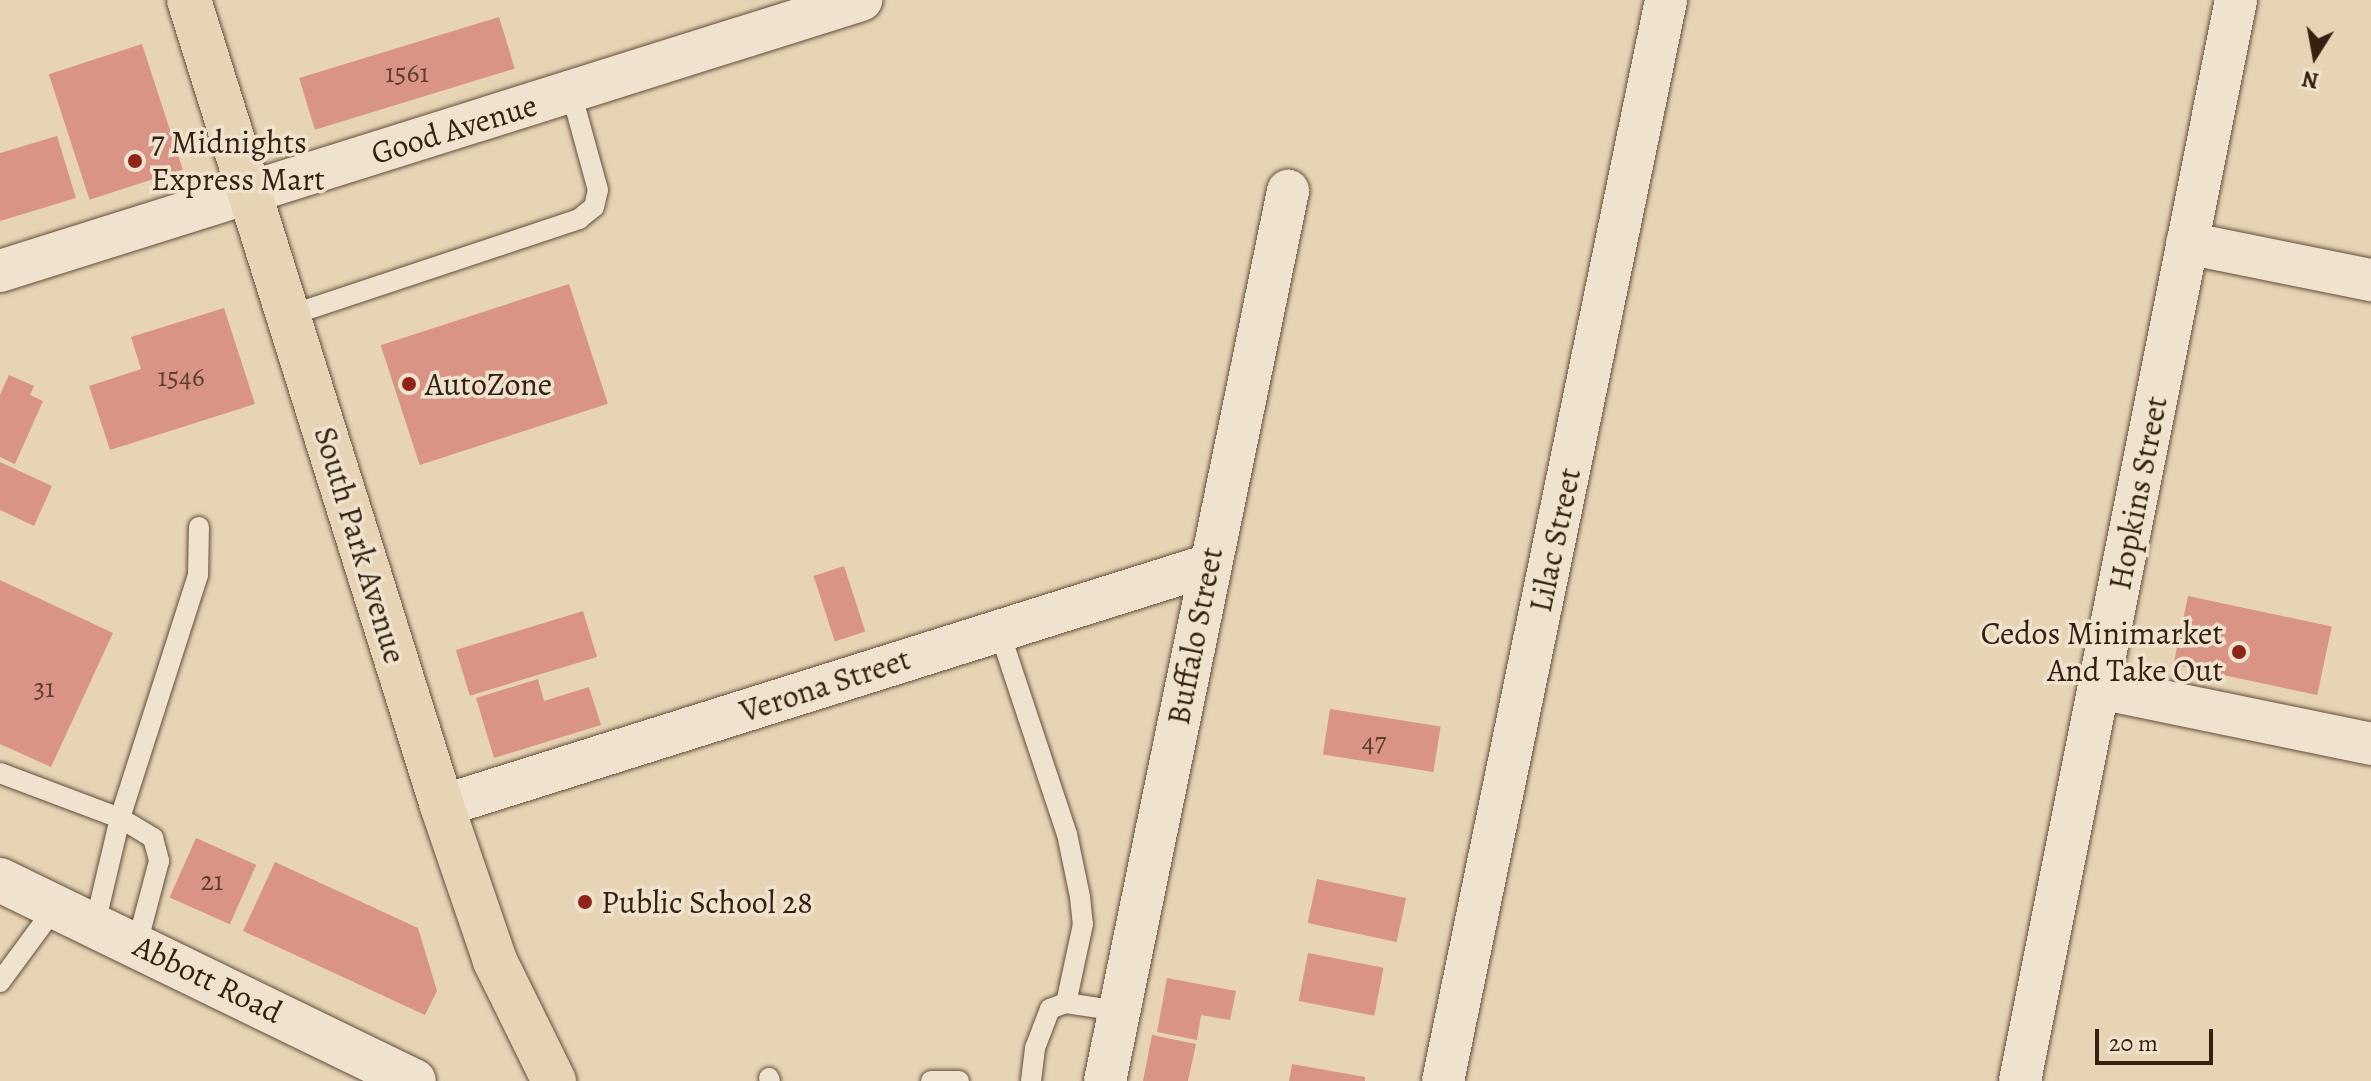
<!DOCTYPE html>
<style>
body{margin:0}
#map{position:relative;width:2371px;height:1081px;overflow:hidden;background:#e7d4b5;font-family:Alegreya,serif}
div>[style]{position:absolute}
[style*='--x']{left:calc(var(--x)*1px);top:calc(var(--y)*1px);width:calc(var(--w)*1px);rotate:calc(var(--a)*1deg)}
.building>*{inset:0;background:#d99486;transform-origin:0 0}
.roads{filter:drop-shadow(0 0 2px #624e3a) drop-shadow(0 0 2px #624e3a)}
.service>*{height:20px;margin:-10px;padding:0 10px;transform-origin:10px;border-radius:10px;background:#efe3cf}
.minor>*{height:42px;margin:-21px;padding:0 21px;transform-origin:21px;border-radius:21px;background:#efe3cf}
.tertiary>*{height:44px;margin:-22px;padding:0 22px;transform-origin:22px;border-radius:22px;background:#efe3cf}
.primary>*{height:44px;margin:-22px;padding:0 22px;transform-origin:22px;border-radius:22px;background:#e7d4b5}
.dots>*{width:22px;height:22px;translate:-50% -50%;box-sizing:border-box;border:4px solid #efe3cf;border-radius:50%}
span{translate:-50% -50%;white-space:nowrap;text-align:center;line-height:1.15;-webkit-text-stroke:7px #efe3cf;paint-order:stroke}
.number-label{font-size:28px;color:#5f3e2e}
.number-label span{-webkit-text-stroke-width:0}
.street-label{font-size:32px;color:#362111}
.poi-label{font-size:32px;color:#362111}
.left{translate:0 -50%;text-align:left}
.right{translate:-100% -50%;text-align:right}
.north{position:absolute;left:2275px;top:16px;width:80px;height:80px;-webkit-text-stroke:6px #efe3cf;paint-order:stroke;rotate:191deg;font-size:22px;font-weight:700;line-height:32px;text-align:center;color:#362111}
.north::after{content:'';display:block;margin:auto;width:28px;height:36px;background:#362111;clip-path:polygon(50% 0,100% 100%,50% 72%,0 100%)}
.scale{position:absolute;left:2095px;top:1029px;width:118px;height:36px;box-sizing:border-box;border:4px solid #362111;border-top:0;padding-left:10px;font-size:24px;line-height:28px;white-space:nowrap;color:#362111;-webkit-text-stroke:6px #efe3cf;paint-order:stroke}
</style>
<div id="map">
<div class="building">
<div style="left:499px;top:17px;width:54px;height:209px;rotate:73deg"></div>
<div style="left:142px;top:44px;width:132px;height:98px;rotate:72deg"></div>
<div style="clip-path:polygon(57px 136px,76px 198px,0 221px,0 153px)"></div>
<div style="left:569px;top:284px;width:126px;height:198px;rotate:72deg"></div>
<div style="clip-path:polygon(224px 308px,255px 404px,110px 450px,89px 386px,141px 369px,131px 337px)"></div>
<div style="clip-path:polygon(9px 375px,34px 386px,30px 395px,43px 401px,15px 464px,0 457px,0 395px)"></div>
<div style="clip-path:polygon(0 462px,52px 486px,34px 526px,0 510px)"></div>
<div style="left:844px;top:566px;width:69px;height:32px;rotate:72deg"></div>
<div style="clip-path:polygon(0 580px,113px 633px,51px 767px,0 744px)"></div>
<div style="left:2188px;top:596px;width:147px;height:70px;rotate:12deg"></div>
<div style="left:583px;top:611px;width:48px;height:133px;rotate:73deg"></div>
<div style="clip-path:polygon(538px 679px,544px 701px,589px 687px,601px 725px,494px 758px,476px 698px)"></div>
<div style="left:1330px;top:709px;width:112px;height:46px;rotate:9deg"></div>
<div style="left:196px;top:838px;width:66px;height:65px;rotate:24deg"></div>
<div style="clip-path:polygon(275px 862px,418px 928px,437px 991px,425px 1015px,243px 931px)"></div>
<div style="left:1317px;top:879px;width:91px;height:45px;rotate:12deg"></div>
<div style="left:1308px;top:953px;width:77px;height:49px;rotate:11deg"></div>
<div style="clip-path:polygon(1167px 978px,1236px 991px,1230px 1020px,1201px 1015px,1197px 1040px,1157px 1032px)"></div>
<div style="clip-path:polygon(1152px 1035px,1196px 1044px,1188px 1081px,1143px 1081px)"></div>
<div style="clip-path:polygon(1292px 1064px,1365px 1077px,1365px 1081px,1289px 1081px)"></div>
</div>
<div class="roads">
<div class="service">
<div style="--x:288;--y:316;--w:307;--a:-18.4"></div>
<div style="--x:579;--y:219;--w:19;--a:-39"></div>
<div style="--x:594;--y:207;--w:17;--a:-77"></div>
<div style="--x:598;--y:190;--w:102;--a:-105.4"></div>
<div style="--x:999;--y:630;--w:215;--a:71.6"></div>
<div style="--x:1067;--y:834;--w:64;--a:78.3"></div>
<div style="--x:1080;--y:897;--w:27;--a:84"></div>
<div style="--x:1083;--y:924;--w:81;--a:102.1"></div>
<div style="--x:0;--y:773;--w:128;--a:20.6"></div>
<div style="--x:120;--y:818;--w:255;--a:-72.2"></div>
<div style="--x:198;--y:575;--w:48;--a:-88.8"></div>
<div style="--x:95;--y:924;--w:109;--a:-76.7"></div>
<div style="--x:120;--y:818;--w:39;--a:31"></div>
<div style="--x:153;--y:838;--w:24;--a:75"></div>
<div style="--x:159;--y:861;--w:86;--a:104.8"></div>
<div style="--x:0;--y:982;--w:94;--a:-53.6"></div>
<div style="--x:769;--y:1078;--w:3;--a:72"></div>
<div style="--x:931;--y:1081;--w:28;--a:0"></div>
<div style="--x:1031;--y:1081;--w:33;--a:-83"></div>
<div style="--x:1035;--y:1048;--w:42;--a:-69"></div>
<div style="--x:1050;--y:1009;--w:17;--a:-21"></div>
<div style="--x:1066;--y:1003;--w:54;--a:8.6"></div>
</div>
<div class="minor">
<div style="--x:2187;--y:243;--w:188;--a:11.4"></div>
<div style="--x:0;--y:271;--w:903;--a:-17.47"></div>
<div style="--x:2099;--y:688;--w:278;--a:11.6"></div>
<div style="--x:442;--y:806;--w:804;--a:-17.44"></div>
<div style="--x:1105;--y:1081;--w:909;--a:-78.38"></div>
<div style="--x:1443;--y:1081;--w:1104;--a:-78.34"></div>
<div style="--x:2020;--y:1081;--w:1102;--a:-78.7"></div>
</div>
<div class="tertiary">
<div style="--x:0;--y:880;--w:460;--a:25.9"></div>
</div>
<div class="primary">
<div style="--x:189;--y:0;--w:845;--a:72.57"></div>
<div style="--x:442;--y:806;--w:164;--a:71.1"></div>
<div style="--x:495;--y:961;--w:134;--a:63.8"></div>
</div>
</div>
<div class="dots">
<div style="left:135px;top:161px;background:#8f2418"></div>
<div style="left:409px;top:384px;background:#8f2418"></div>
<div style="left:2239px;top:652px;background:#8f2418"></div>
<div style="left:585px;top:902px;background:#8f2418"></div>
</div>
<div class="number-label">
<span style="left:407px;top:73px">1561</span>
<span style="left:181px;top:377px">1546</span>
<span style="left:44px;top:688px">31</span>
<span style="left:1374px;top:742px">47</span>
<span style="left:212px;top:881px">21</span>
</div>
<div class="street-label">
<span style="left:454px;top:129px;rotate:-17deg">Good Avenue</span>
<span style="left:2138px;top:493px;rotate:-79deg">Hopkins Street</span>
<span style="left:1555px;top:540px;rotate:-78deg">Lilac Street</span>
<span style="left:360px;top:545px;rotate:73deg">South Park Avenue</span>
<span style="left:1195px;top:636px;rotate:-79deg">Buffalo Street</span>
<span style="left:825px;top:685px;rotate:-18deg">Verona Street</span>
<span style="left:208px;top:979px;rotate:26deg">Abbott Road</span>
</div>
<div class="poi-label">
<span class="left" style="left:151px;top:161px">7 Midnights<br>Express Mart</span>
<span class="left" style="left:425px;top:384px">AutoZone</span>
<span class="right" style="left:2223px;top:652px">Cedos Minimarket<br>And Take Out</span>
<span class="left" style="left:601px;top:902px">Public School 28</span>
</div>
<div class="north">N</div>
<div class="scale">20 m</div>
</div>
